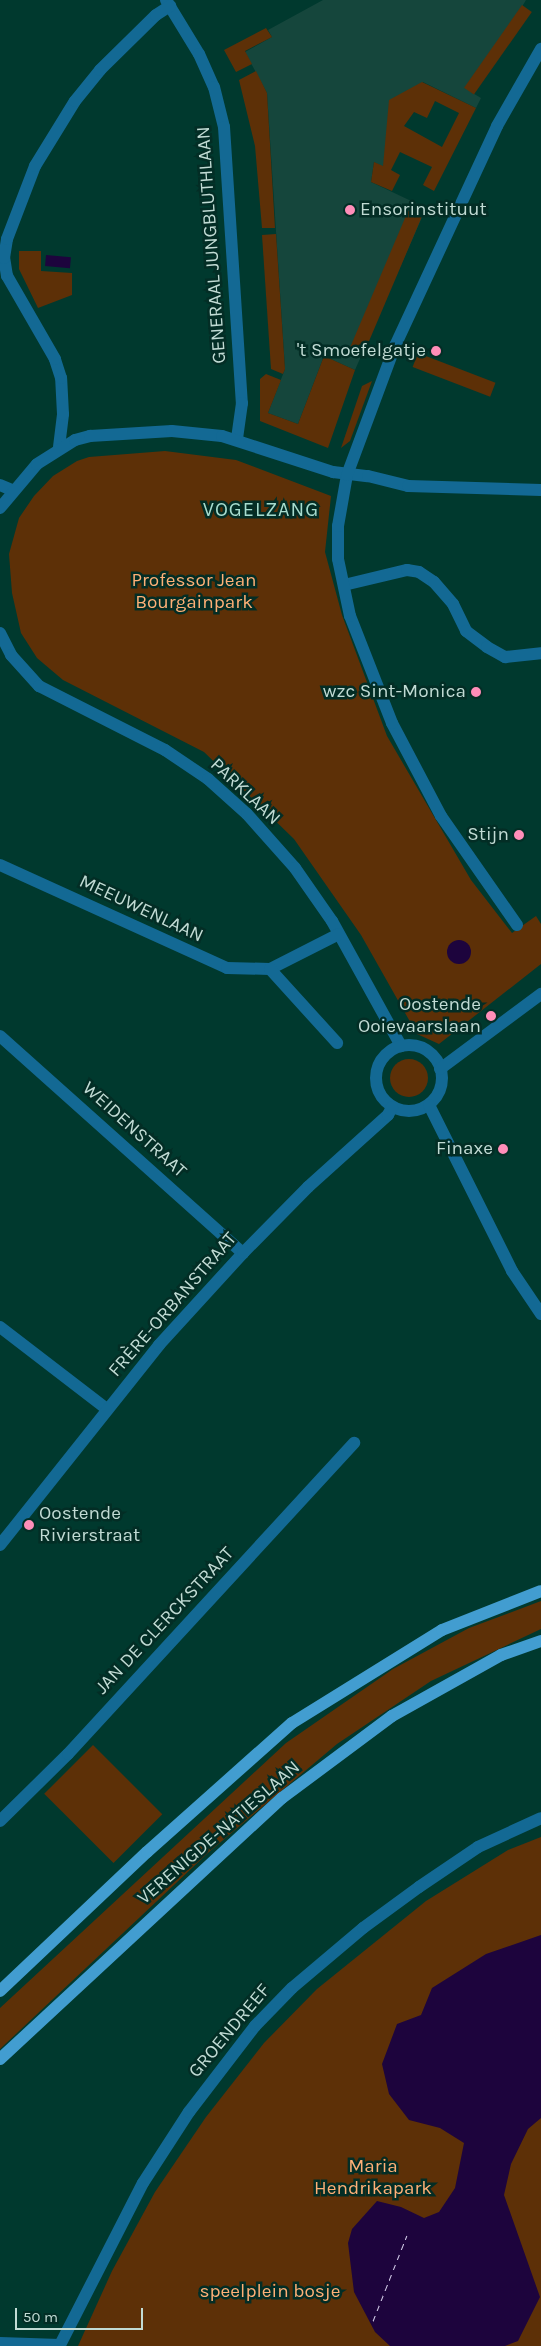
<!DOCTYPE html>
<meta charset="utf-8">
<style>
body{margin:0}
#map{position:relative;width:541px;height:2346px;overflow:hidden;background:#00392e;font-family:Karla,sans-serif}
div>[style]{position:absolute}
[style*='--x']{left:calc(var(--x)*1px);top:calc(var(--y)*1px);width:calc(var(--w)*1px);rotate:calc(var(--a)*1deg)}
.built>*{inset:0;background:#15463c}
.green>*{inset:0;background:#5d3007;transform-origin:0 0}
.round{border-radius:50%}
.water>*{inset:0;background:#1d043d;transform-origin:0 0}
.ferry>*{height:1px;margin-top:-0.5px;transform-origin:0;background:repeating-linear-gradient(90deg,#d3cde9 0 6px,transparent 0 11px)}
.minor>*{height:12px;margin:-6px;padding:0 6px;transform-origin:6px;border-radius:6px;background:#136994}
.minor>.ring{margin:-6px;padding:0;box-sizing:content-box;background:none;border:12px solid #136994;border-radius:50%}
.major>*{height:12px;margin:-6px;padding:0 6px;transform-origin:6px;border-radius:6px;background:#429dd0}
.dots>*{width:14px;height:14px;translate:-50% -50%;box-sizing:border-box;border:2px solid #032d25;border-radius:50%}
span{translate:-50% -50%;white-space:nowrap;text-align:center;line-height:1.15;-webkit-text-stroke:5px #032d25;paint-order:stroke}
.poi-label{font-size:19px;color:#c1dbd4}
.left{translate:0 -50%;text-align:left}
.right{translate:-100% -50%;text-align:right}
.street-label{font-size:19px;color:#c1dbd4}
.park-label{font-size:19px;color:#feb077}
.neighbourhood-label{font-size:20px;color:#a7dcce;letter-spacing:1px}
.scale{position:absolute;left:15px;top:2308px;width:128px;height:22px;box-sizing:border-box;border:2px solid #c1dbd4;border-top:0;padding-left:6px;font-size:15px;line-height:18px;white-space:nowrap;color:#c1dbd4;-webkit-text-stroke:4px #032d25;paint-order:stroke}
</style>
<div id="map">
<div class="built">
<div style="clip-path:polygon(323px 0,526px 0,471px 92px,481px 98px,476px 108px,423px 82px,383px 167px,374px 162px,371px 182px,426px 208px,355px 370px,324px 356px,298px 424px,268px 413px,285px 369px,267px 93px,245px 52px,272px 37px,268px 30px)"></div>
</div>
<div class="green">
<div style="left:522px;top:5px;width:12px;height:101px;rotate:35deg"></div>
<div style="clip-path:polygon(266px 28px,272px 37px,245px 51px,252px 64px,236px 72px,224px 50px)"></div>
<div style="clip-path:polygon(256px 71px,267px 93px,275px 228px,262px 228px,255px 146px,239px 80px)"></div>
<div style="clip-path:polygon(evenodd,422px 82px,476px 108px,434px 191px,423px 185px,432px 167px,400px 152px,391px 170px,400px 175px,392px 191px,371px 182px,374px 162px,383px 166px,389px 100px,422px 82px,435px 101px,459px 113px,442px 147px,404px 126px,414px 112px,427px 118px,435px 101px)"></div>
<div style="left:408px;top:211px;width:15px;height:151px;rotate:23deg"></div>
<div style="clip-path:polygon(276px 234px,285px 369px,283px 374px,271px 369px,262px 235px)"></div>
<div style="clip-path:polygon(19px 251px,41px 251px,41px 271px,72px 273px,72px 295px,38px 308px,19px 269px)"></div>
<div style="left:418px;top:353px;width:83px;height:15px;rotate:21deg"></div>
<div style="clip-path:polygon(324px 356px,355px 370px,328px 448px,260px 421px,260px 379px,266px 374px,281px 380px,268px 413px,298px 424px)"></div>
<div style="clip-path:polygon(372px 381px,350px 441px,341px 448px,362px 386px)"></div>
<div style="clip-path:polygon(165px 451px,236px 460px,331px 496px,325px 552px,342px 615px,387px 736px,471px 880px,512px 933px,536px 916px,541px 924px,541px 964px,439px 1044px,417px 1034px,361px 935px,294px 839px,204px 752px,63px 680px,37px 658px,21px 633px,12px 593px,9px 554px,19px 518px,34px 496px,53px 476px,77px 461px,89px 457px)"></div>
<div class="round" style="left:390px;top:1059px;width:38px;height:38px"></div>
<div style="clip-path:polygon(541px 1601px,541px 1629px,431px 1681px,337px 1744px,209px 1852px,0 2049px,0 2008px,286px 1743px,393px 1669px,469px 1628px)"></div>
<div style="left:93px;top:1745px;width:98px;height:69px;rotate:45deg"></div>
<div style="clip-path:polygon(541px 1837px,541px 2346px,78px 2346px,112px 2271px,155px 2192px,206px 2117px,264px 2043px,317px 1989px,426px 1901px,508px 1850px)"></div>
</div>
<div class="water">
<div style="left:46px;top:255px;width:25px;height:11px;rotate:5deg"></div>
<div class="round" style="left:447px;top:940px;width:24px;height:24px"></div>
<div style="clip-path:polygon(541px 1935px,541px 2118px,528px 2129px,511px 2164px,504px 2195px,540px 2297px,518px 2341px,505px 2346px,390px 2346px,375px 2332px,354px 2292px,348px 2243px,352px 2229px,377px 2201px,401px 2207px,424px 2218px,439px 2212px,455px 2188px,464px 2143px,440px 2128px,409px 2120px,389px 2094px,382px 2064px,397px 2024px,421px 2015px,432px 1988px,486px 1954px)"></div>
</div>
<div class="ferry">
<div style="--x:373;--y:2321;--w:92;--a:-68.4"></div>
</div>
<div class="minor">
<div style="--x:166;--y:0;--w:63;--a:58.6"></div>
<div style="--x:199;--y:54;--w:36;--a:66"></div>
<div style="--x:214;--y:87;--w:41;--a:76"></div>
<div style="--x:224;--y:127;--w:277;--a:86.3"></div>
<div style="--x:242;--y:403;--w:37;--a:98"></div>
<div style="--x:59;--y:447;--w:33;--a:-83"></div>
<div style="--x:63;--y:414;--w:36;--a:-93"></div>
<div style="--x:61;--y:378;--w:20;--a:-108"></div>
<div style="--x:55;--y:359;--w:96;--a:-120"></div>
<div style="--x:7;--y:276;--w:18;--a:-99"></div>
<div style="--x:4;--y:258;--w:19;--a:-81"></div>
<div style="--x:7;--y:239;--w:78;--a:-69"></div>
<div style="--x:35;--y:166;--w:76;--a:-58.4"></div>
<div style="--x:75;--y:101;--w:40;--a:-51"></div>
<div style="--x:100;--y:70;--w:78;--a:-44.5"></div>
<div style="--x:156;--y:15;--w:17;--a:-33"></div>
<div style="--x:0;--y:485;--w:13;--a:23"></div>
<div style="--x:0;--y:508;--w:57;--a:-49.9"></div>
<div style="--x:37;--y:464;--w:45;--a:-32.3"></div>
<div style="--x:75;--y:440;--w:16;--a:-15"></div>
<div style="--x:90;--y:436;--w:82;--a:-3.5"></div>
<div style="--x:172;--y:431;--w:50;--a:5.7"></div>
<div style="--x:222;--y:436;--w:117;--a:18"></div>
<div style="--x:333;--y:472;--w:35;--a:7"></div>
<div style="--x:368;--y:476;--w:41;--a:14"></div>
<div style="--x:408;--y:486;--w:133;--a:1.7"></div>
<div style="--x:344;--y:585;--w:65;--a:-13.4"></div>
<div style="--x:407;--y:570;--w:12;--a:9"></div>
<div style="--x:419;--y:572;--w:18;--a:34"></div>
<div style="--x:434;--y:582;--w:29;--a:49"></div>
<div style="--x:453;--y:604;--w:30;--a:64"></div>
<div style="--x:466;--y:631;--w:26;--a:37"></div>
<div style="--x:487;--y:647;--w:21;--a:29"></div>
<div style="--x:505;--y:657;--w:36;--a:-6"></div>
<div style="--x:0;--y:633;--w:25;--a:63"></div>
<div style="--x:11;--y:655;--w:42;--a:47.9"></div>
<div style="--x:39;--y:686;--w:141;--a:26.9"></div>
<div style="--x:165;--y:750;--w:52;--a:34"></div>
<div style="--x:208;--y:779;--w:52;--a:41.9"></div>
<div style="--x:247;--y:814;--w:72;--a:48.4"></div>
<div style="--x:295;--y:868;--w:65;--a:55.1"></div>
<div style="--x:332;--y:921;--w:143;--a:61.1"></div>
<div style="--x:0;--y:865;--w:249;--a:24.4"></div>
<div style="--x:227;--y:968;--w:43;--a:1.3"></div>
<div style="--x:270;--y:969;--w:77;--a:-26.9"></div>
<div style="--x:517;--y:925;--w:133;--a:-124.9"></div>
<div style="--x:441;--y:816;--w:105;--a:-117.8"></div>
<div style="--x:392;--y:723;--w:115;--a:-111.4"></div>
<div style="--x:350;--y:616;--w:58;--a:-101.9"></div>
<div style="--x:338;--y:559;--w:33;--a:-90"></div>
<div style="--x:338;--y:526;--w:52;--a:-80"></div>
<div style="--x:347;--y:475;--w:138;--a:-69.6"></div>
<div style="--x:395;--y:346;--w:242;--a:-65.1"></div>
<div style="--x:497;--y:126;--w:89;--a:-60.3"></div>
<div style="--x:270;--y:969;--w:100;--a:47.8"></div>
<div style="--x:0;--y:1036;--w:326;--a:41.8"></div>
<div class="ring" style="left:376px;top:1045px;width:54px;height:54px"></div>
<div style="--x:440;--y:1069;--w:126;--a:-36.6"></div>
<div style="--x:429;--y:1105;--w:186;--a:63.4"></div>
<div style="--x:512;--y:1271;--w:52;--a:56"></div>
<div style="--x:0;--y:1327;--w:135;--a:37.5"></div>
<div style="--x:0;--y:1545;--w:256;--a:-51.5"></div>
<div style="--x:159;--y:1345;--w:125;--a:-47.6"></div>
<div style="--x:243;--y:1253;--w:93;--a:-45.4"></div>
<div style="--x:308;--y:1187;--w:108;--a:-42"></div>
<div style="--x:388;--y:1115;--w:9;--a:-63"></div>
<div style="--x:0;--y:1821;--w:95;--a:-44.6"></div>
<div style="--x:68;--y:1754;--w:423;--a:-47.4"></div>
<div style="--x:0;--y:2343;--w:60;--a:1.9"></div>
<div style="--x:60;--y:2345;--w:182;--a:-62.9"></div>
<div style="--x:143;--y:2183;--w:85;--a:-57.1"></div>
<div style="--x:189;--y:2112;--w:108;--a:-52.5"></div>
<div style="--x:255;--y:2026;--w:53;--a:-45.8"></div>
<div style="--x:292;--y:1988;--w:93;--a:-40.2"></div>
<div style="--x:363;--y:1928;--w:69;--a:-36.2"></div>
<div style="--x:419;--y:1887;--w:71;--a:-34.1"></div>
<div style="--x:478;--y:1847;--w:69;--a:-24.7"></div>
</div>
<div class="major">
<div style="--x:0;--y:1991;--w:202;--a:-43.4"></div>
<div style="--x:147;--y:1852;--w:194;--a:-41.7"></div>
<div style="--x:292;--y:1723;--w:176;--a:-31.8"></div>
<div style="--x:442;--y:1630;--w:106;--a:-21.5"></div>
<div style="--x:0;--y:2059;--w:384;--a:-42.8"></div>
<div style="--x:282;--y:1798;--w:137;--a:-36.7"></div>
<div style="--x:392;--y:1716;--w:125;--a:-29.2"></div>
<div style="--x:501;--y:1655;--w:42;--a:-19.3"></div>
</div>
<div class="dots">
<div style="left:350px;top:210px;background:#ff8eb9"></div>
<div style="left:436px;top:351px;background:#ff8eb9"></div>
<div style="left:476px;top:692px;background:#ff8eb9"></div>
<div style="left:519px;top:835px;background:#ff8eb9"></div>
<div style="left:491px;top:1016px;background:#ff8eb9"></div>
<div style="left:503px;top:1149px;background:#ff8eb9"></div>
<div style="left:29px;top:1525px;background:#ff8eb9"></div>
</div>
<div class="poi-label">
<span class="left" style="left:360px;top:210px">Ensorinstituut</span>
<span class="right" style="left:426px;top:351px">'t Smoefelgatje</span>
<span class="right" style="left:466px;top:692px">wzc Sint-Monica</span>
<span class="right" style="left:509px;top:835px">Stijn</span>
<span class="right" style="left:481px;top:1016px">Oostende<br>Ooievaarslaan</span>
<span class="right" style="left:493px;top:1149px">Finaxe</span>
<span class="left" style="left:39px;top:1525px">Oostende<br>Rivierstraat</span>
</div>
<div class="street-label">
<span style="left:212px;top:245px;rotate:-94deg">GENERAAL JUNGBLUTHLAAN</span>
<span style="left:245px;top:792px;rotate:43deg">PARKLAAN</span>
<span style="left:141px;top:909px;rotate:25deg">MEEUWENLAAN</span>
<span style="left:134px;top:1130px;rotate:42deg">WEIDENSTRAAT</span>
<span style="left:173px;top:1305px;rotate:-49deg">FRÈRE-ORBANSTRAAT</span>
<span style="left:165px;top:1621px;rotate:-47deg">JAN DE CLERCKSTRAAT</span>
<span style="left:219px;top:1833px;rotate:-41deg">VERENIGDE-NATIESLAAN</span>
<span style="left:230px;top:2031px;rotate:-50deg">GROENDREEF</span>
</div>
<div class="park-label">
<span style="left:194px;top:592px">Professor Jean<br>Bourgainpark</span>
<span style="left:373px;top:2178px">Maria<br>Hendrikapark</span>
<span style="left:270px;top:2292px">speelplein bosje</span>
</div>
<div class="neighbourhood-label">
<span style="left:261px;top:509px">VOGELZANG</span>
</div>
<div class="scale">50 m</div>
</div>
